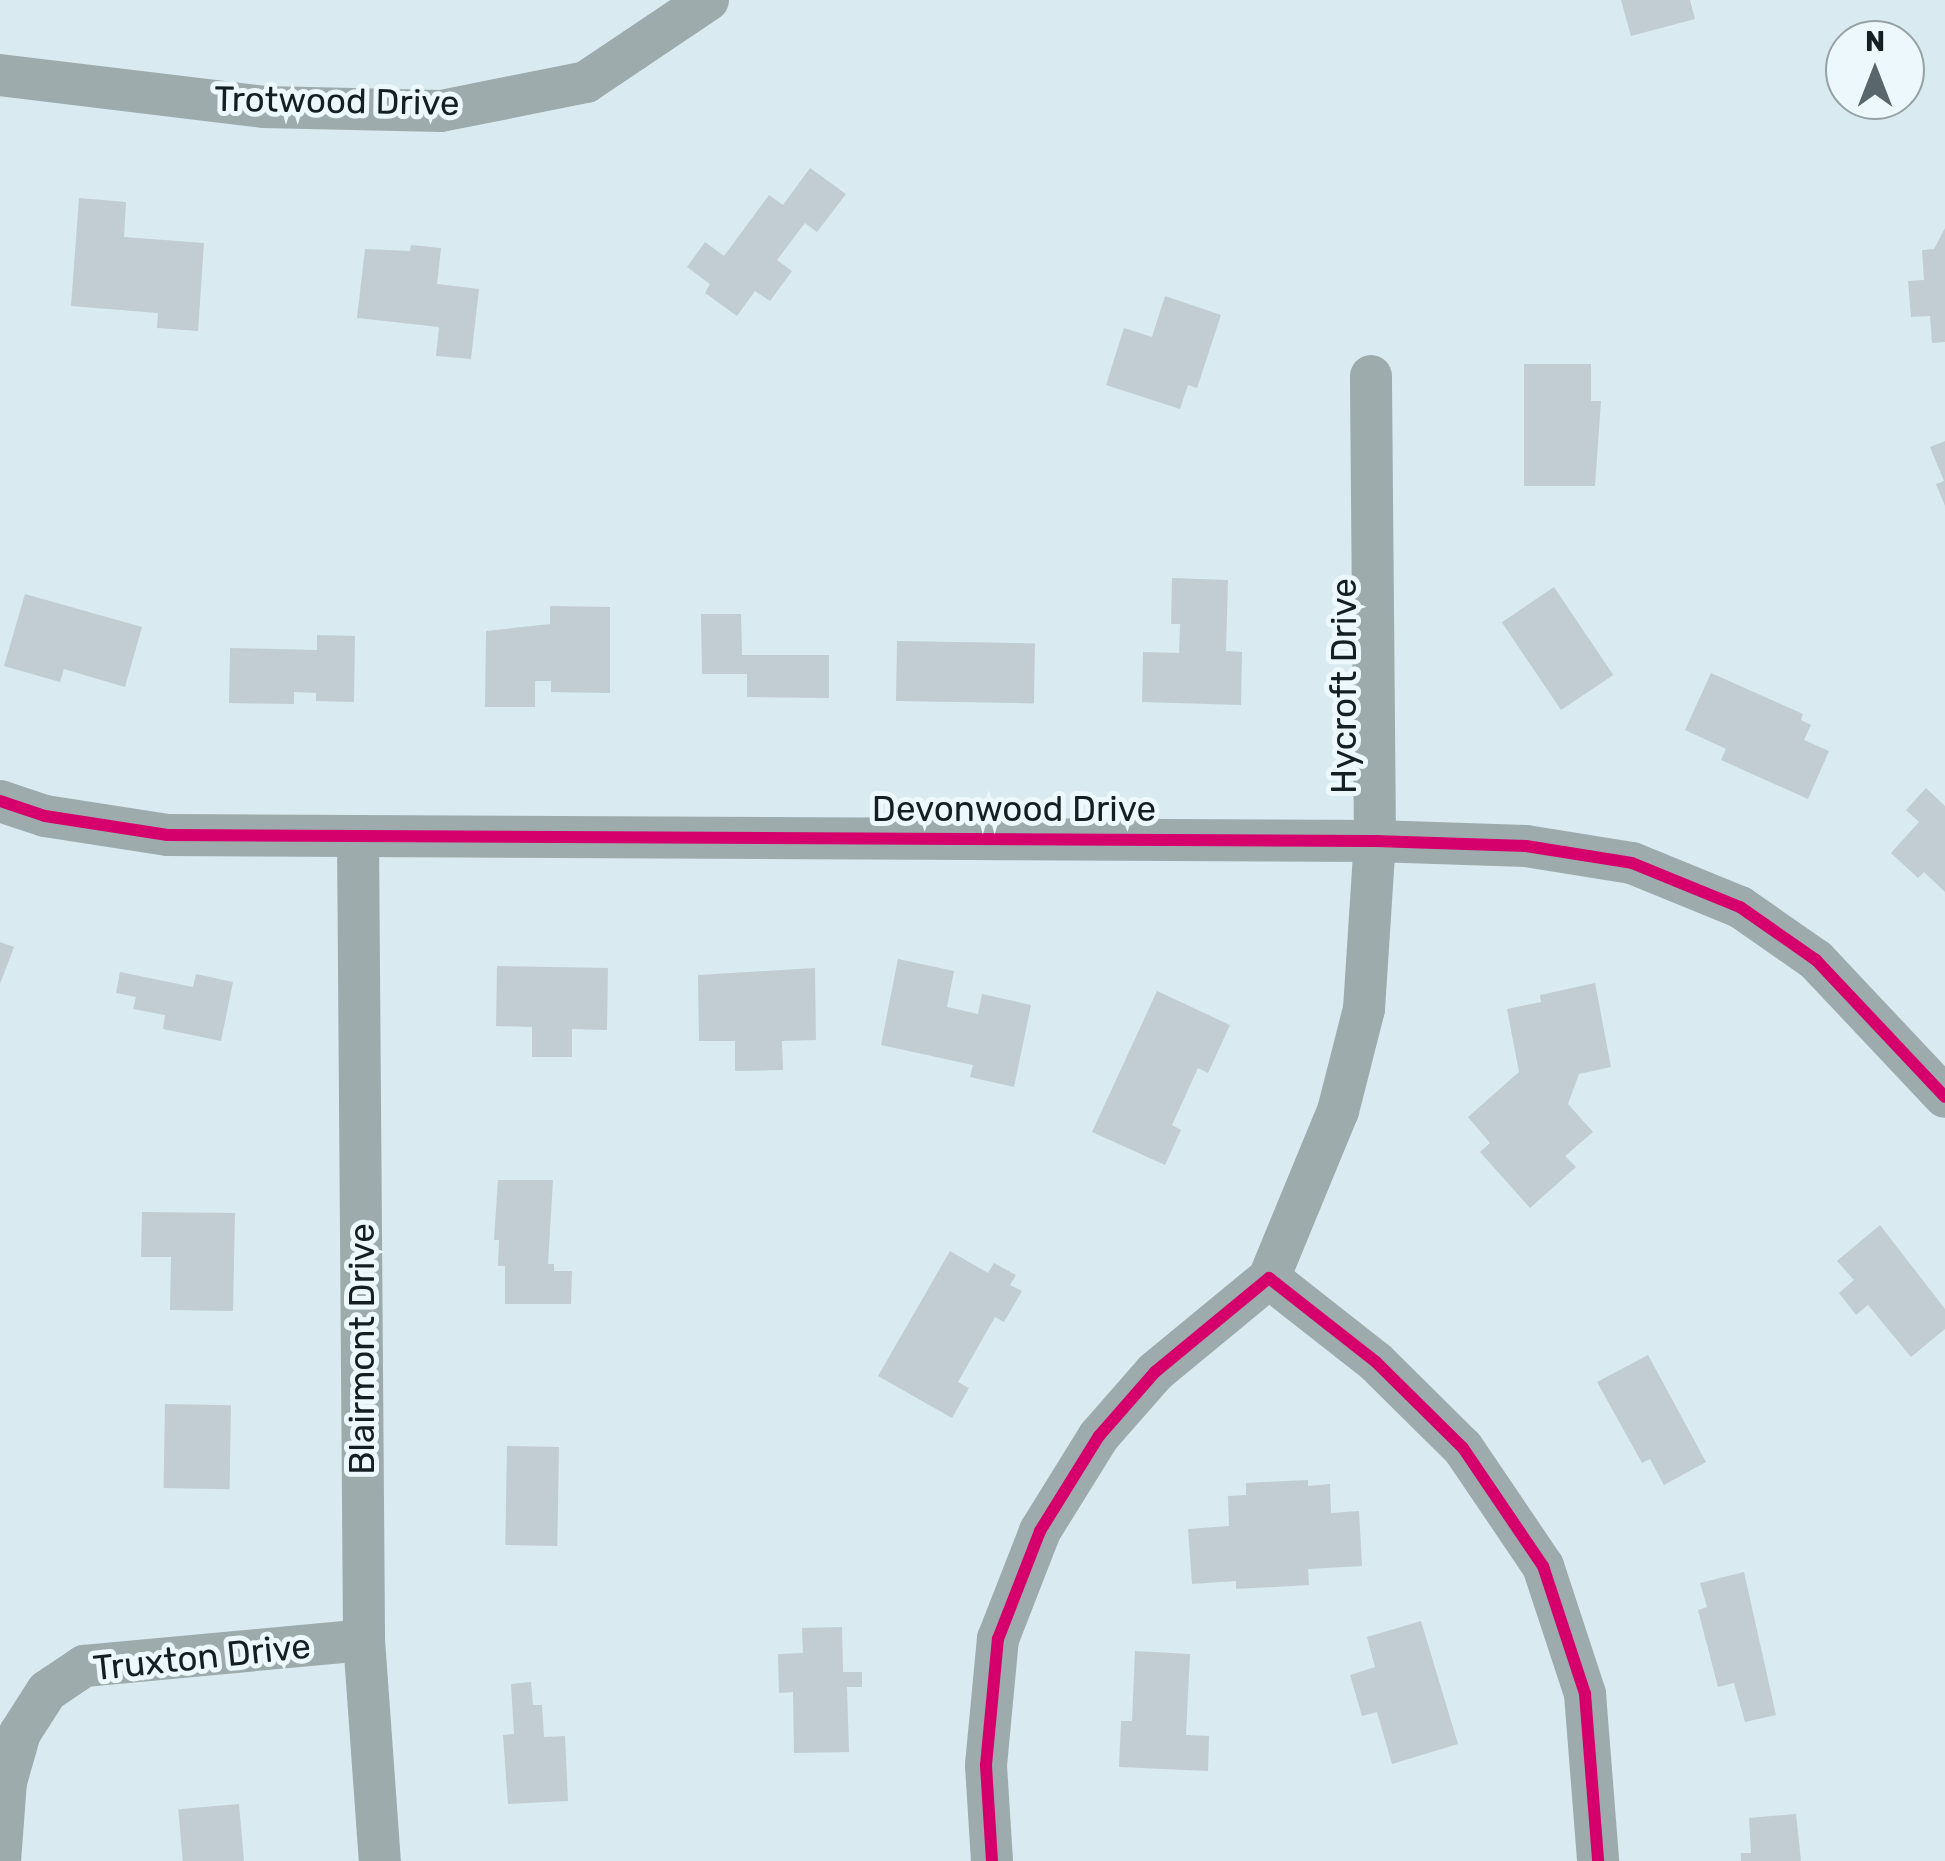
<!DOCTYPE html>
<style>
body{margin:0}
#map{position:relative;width:1945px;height:1861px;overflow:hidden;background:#d9eaf0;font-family:Rubik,sans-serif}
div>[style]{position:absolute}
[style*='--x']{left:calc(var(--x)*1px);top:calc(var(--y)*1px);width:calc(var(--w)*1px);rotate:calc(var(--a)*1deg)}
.building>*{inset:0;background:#c1cdd3;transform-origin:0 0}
.minor>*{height:42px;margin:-21px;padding:0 21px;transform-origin:21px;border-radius:21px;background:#9dabad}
.cycleway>*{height:12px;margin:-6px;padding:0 6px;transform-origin:6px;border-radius:6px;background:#d6006c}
span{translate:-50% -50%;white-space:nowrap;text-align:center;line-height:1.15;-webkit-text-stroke:10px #ecf8fc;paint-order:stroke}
.street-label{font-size:35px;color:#141f23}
.north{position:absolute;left:1825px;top:20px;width:100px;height:100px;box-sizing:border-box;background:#ecf8fc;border:2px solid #96a1a5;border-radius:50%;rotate:0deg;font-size:28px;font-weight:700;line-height:40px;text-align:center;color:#141f23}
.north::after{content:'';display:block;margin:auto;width:35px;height:45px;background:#59666b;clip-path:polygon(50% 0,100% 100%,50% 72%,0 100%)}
</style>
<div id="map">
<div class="building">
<div style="clip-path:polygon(1621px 0,1690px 0,1695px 19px,1631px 36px)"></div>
<div style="clip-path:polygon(810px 168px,846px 194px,817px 232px,805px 223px,777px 260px,792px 271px,770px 301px,755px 291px,737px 316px,705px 293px,710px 284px,687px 267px,705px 242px,724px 256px,769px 195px,783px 205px)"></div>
<div style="clip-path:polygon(79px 198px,126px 202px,124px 237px,204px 243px,198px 331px,157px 328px,158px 313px,71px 306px)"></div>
<div style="clip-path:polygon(1945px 228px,1945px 342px,1932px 343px,1930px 316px,1911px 317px,1908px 281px,1924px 280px,1922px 250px,1934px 249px)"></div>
<div style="clip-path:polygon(411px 245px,441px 248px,437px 284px,479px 289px,471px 359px,436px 356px,439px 327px,357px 318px,365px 249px,410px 251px)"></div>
<div style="clip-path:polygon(1165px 296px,1221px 315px,1197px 388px,1188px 385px,1180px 409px,1106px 385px,1124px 328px,1152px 337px)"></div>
<div style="clip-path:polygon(1524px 364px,1591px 364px,1591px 401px,1601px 401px,1595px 486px,1524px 486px)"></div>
<div style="clip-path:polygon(1945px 441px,1945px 506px,1936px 484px,1944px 481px,1930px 447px)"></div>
<div style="clip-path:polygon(1172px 578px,1228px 580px,1226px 651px,1242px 652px,1241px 705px,1142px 702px,1143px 652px,1179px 653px,1180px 624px,1171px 624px)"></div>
<div style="left:1554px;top:587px;width:106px;height:63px;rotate:56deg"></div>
<div style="clip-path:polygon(25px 594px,142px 627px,125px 687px,64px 669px,60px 682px,4px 666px)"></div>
<div style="clip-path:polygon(550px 606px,610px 607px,610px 693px,551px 692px,551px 681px,535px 681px,535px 707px,485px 707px,486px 631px,550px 624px)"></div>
<div style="clip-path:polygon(701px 614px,741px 614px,742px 655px,829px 655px,829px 698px,747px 697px,747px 674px,702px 674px)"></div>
<div style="clip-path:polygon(317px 635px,355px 636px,354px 702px,316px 701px,316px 693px,294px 692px,294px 704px,229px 703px,230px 648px,317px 650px)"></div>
<div style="left:897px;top:641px;width:138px;height:60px;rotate:1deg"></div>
<div style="clip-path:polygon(1711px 673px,1803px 714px,1801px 720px,1811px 725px,1804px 740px,1829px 751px,1808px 799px,1721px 760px,1726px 749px,1685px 730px)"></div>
<div style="clip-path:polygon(1926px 788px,1945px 806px,1945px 892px,1924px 872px,1918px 878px,1891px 853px,1919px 822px,1906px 810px)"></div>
<div style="clip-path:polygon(0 942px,14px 947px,0 984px)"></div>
<div style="clip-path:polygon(898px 959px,954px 971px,947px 1007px,978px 1014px,982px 994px,1031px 1005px,1014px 1087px,970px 1077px,973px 1065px,881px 1045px)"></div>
<div style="clip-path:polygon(497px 966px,608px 968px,607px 1030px,572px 1029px,572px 1057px,532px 1057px,532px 1027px,496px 1026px)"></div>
<div style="clip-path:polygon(815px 968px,816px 1040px,782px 1041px,783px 1070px,735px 1071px,735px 1041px,699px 1041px,698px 975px)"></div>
<div style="clip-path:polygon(120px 972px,193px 987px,196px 974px,233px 982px,221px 1041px,163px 1029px,165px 1015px,133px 1009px,136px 997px,116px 993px)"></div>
<div style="clip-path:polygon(1595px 983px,1611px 1067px,1579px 1074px,1568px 1104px,1593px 1132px,1565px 1156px,1576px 1167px,1530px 1208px,1480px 1152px,1490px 1143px,1468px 1117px,1519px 1072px,1507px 1009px,1541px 1002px,1540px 995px)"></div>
<div style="clip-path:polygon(1157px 991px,1230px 1025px,1208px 1073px,1198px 1068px,1172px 1125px,1181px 1130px,1165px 1165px,1092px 1132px)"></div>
<div style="clip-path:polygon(498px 1180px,553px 1180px,548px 1264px,554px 1264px,554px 1271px,572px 1271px,571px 1304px,505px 1304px,505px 1266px,498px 1266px,499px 1240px,494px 1240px)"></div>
<div style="clip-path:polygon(142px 1212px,235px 1213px,233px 1311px,170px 1310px,171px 1257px,141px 1257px)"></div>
<div style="clip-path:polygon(1880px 1225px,1945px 1309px,1945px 1329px,1911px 1357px,1868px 1305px,1856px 1315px,1839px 1293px,1854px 1280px,1837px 1261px)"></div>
<div style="clip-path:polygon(950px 1251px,988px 1273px,994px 1263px,1016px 1275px,1010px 1285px,1022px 1291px,1004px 1322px,995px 1317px,958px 1382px,969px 1388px,952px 1418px,878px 1376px)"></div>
<div style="clip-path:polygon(1648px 1355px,1706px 1462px,1664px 1485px,1650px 1459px,1642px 1463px,1597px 1382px)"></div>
<div style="left:165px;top:1404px;width:66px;height:84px;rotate:1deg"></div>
<div style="left:507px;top:1446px;width:52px;height:99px;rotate:1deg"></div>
<div style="clip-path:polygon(1308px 1480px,1308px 1486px,1330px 1484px,1331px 1513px,1359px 1511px,1362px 1566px,1308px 1569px,1309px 1585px,1236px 1589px,1236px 1581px,1192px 1584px,1188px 1529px,1229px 1526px,1228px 1496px,1246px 1495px,1246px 1483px)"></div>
<div style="clip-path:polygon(1744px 1572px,1776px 1715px,1745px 1722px,1734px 1683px,1718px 1687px,1698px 1610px,1707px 1607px,1700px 1583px)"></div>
<div style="clip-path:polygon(1421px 1621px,1458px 1744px,1392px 1764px,1377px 1712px,1362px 1716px,1350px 1675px,1375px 1667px,1367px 1637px)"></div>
<div style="clip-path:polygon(842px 1627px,843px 1672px,862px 1672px,862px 1687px,847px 1687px,849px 1752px,794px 1753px,793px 1692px,779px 1693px,778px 1654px,803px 1653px,802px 1628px)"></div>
<div style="clip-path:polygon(1135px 1651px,1190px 1654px,1186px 1735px,1209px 1736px,1208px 1771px,1119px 1767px,1121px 1721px,1132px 1721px)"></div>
<div style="clip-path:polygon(531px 1682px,533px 1705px,542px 1705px,544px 1737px,565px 1736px,568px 1801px,508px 1804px,503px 1735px,514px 1734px,511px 1684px)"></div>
<div style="left:239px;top:1804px;width:57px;height:61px;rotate:85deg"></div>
<div style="clip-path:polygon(1796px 1814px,1801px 1861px,1741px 1861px,1741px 1853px,1751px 1853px,1749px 1818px)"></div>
</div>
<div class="minor">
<div style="--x:0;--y:75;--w:266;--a:6.9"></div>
<div style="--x:264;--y:107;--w:177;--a:1.3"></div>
<div style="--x:441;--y:111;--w:148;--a:-11.3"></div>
<div style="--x:586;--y:82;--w:147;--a:-33.9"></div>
<div style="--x:0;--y:801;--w:47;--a:18.4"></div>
<div style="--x:45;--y:816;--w:124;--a:8.8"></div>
<div style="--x:168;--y:835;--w:1207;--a:0.28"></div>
<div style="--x:1375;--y:841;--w:151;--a:1.9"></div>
<div style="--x:1526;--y:846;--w:107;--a:9.1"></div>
<div style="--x:1632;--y:863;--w:117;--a:22.2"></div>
<div style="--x:1740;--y:907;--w:93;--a:34.9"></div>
<div style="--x:1816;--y:960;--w:188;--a:46.7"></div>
<div style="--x:358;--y:836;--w:804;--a:89.57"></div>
<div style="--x:364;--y:1640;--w:222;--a:85.9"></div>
<div style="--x:1269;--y:1278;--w:181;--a:-67.6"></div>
<div style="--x:1338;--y:1111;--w:105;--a:-75.7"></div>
<div style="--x:1364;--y:1009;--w:168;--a:-86.3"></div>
<div style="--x:1375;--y:841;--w:465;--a:-90.5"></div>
<div style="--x:0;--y:1861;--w:79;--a:-85.7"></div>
<div style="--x:6;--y:1782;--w:51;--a:-74.1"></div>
<div style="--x:20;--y:1733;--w:50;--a:-57.3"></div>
<div style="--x:47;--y:1691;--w:45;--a:-34"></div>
<div style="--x:84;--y:1666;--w:281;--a:-5.3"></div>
<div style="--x:992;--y:1861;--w:96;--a:-93.6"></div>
<div style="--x:986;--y:1765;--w:127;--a:-84.6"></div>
<div style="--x:998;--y:1639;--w:116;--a:-68.7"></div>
<div style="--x:1040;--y:1531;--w:112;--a:-58.2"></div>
<div style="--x:1099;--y:1436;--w:85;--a:-48.8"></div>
<div style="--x:1155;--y:1372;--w:148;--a:-39.5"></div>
<div style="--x:1269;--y:1278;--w:136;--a:38.1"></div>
<div style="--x:1376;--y:1362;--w:122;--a:44.7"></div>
<div style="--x:1463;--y:1448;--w:143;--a:55.9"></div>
<div style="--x:1543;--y:1566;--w:135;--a:71.8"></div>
<div style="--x:1585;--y:1694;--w:168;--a:85.5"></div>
</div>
<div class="cycleway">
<div style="--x:0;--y:801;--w:47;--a:18.4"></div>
<div style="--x:45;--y:816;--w:124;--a:8.8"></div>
<div style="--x:168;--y:835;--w:1207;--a:0.28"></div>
<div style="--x:1375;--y:841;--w:151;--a:1.9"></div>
<div style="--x:1526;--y:846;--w:107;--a:9.1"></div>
<div style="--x:1632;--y:863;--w:117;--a:22.2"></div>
<div style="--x:1740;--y:907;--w:93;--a:34.9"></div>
<div style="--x:1816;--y:960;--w:188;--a:46.7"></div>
<div style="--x:992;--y:1861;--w:96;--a:-93.6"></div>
<div style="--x:986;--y:1765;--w:127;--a:-84.6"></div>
<div style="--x:998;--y:1639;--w:116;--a:-68.7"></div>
<div style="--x:1040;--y:1531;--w:112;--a:-58.2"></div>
<div style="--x:1099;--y:1436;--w:85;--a:-48.8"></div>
<div style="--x:1155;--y:1372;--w:148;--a:-39.5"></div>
<div style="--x:1269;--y:1278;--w:136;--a:38.1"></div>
<div style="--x:1376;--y:1362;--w:122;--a:44.7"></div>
<div style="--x:1463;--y:1448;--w:143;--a:55.9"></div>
<div style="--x:1543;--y:1566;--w:135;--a:71.8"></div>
<div style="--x:1585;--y:1694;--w:168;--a:85.5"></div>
</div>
<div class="street-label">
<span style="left:337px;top:101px;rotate:1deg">Trotwood Drive</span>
<span style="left:1344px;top:686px;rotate:-90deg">Hycroft Drive</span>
<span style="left:1014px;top:809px">Devonwood Drive</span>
<span style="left:362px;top:1349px;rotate:-90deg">Blairmont Drive</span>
<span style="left:202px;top:1657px;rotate:-6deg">Truxton Drive</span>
</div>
<div class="north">N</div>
</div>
